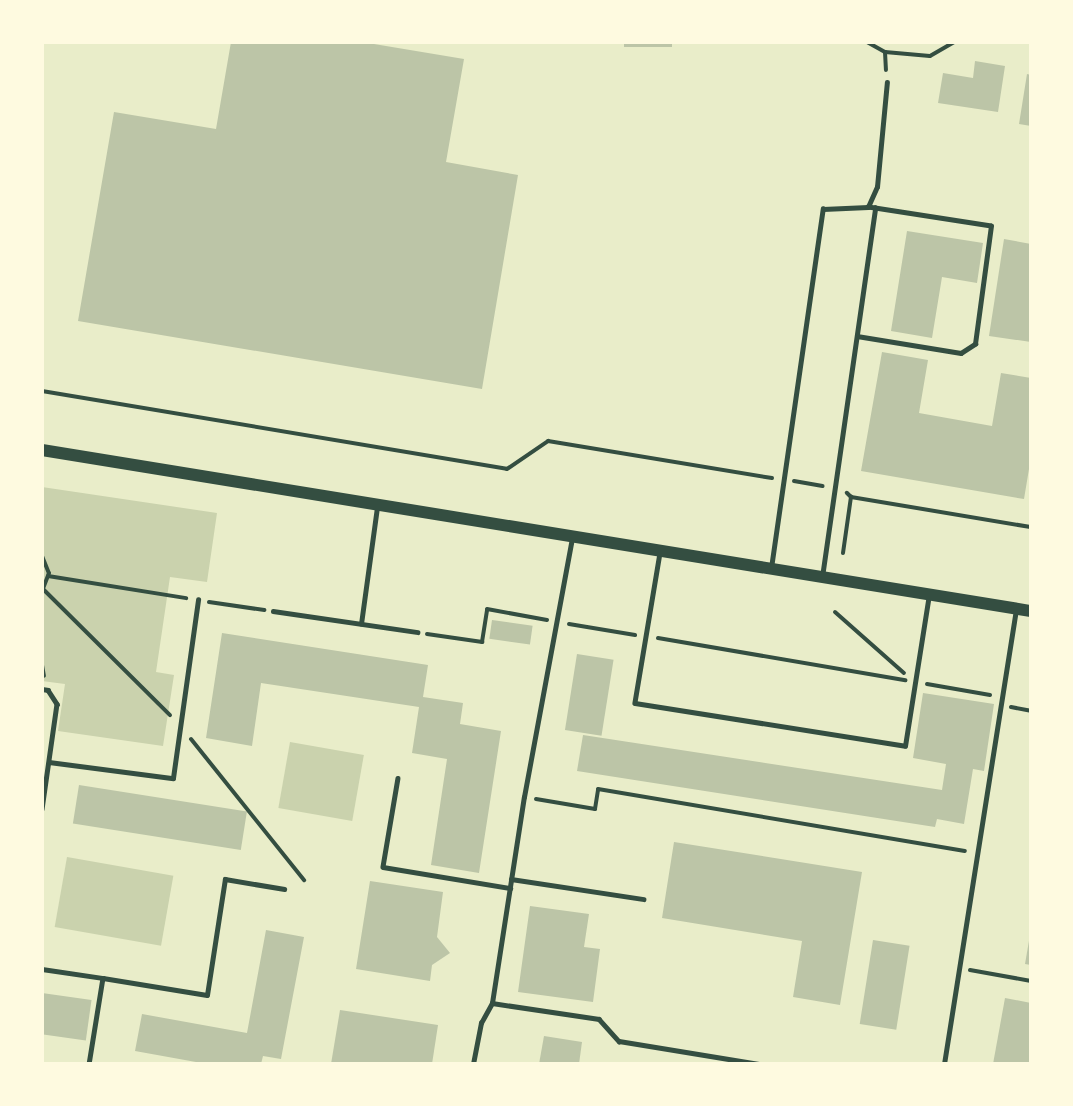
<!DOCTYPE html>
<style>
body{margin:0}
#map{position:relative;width:1073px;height:1106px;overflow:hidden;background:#e9edc9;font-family:"Fira Sans Condensed",sans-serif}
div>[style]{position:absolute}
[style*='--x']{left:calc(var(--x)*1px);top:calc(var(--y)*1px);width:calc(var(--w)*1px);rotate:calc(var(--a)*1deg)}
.green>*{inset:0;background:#cad2ad;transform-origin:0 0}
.building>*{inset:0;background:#bcc5a7;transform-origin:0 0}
.path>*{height:4px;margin:-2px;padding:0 2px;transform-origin:2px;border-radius:2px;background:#344e41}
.service>*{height:4.5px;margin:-2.25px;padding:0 2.25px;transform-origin:2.25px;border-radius:2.25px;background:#344e41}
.secondary>*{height:12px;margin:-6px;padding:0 6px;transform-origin:6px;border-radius:6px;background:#344e41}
span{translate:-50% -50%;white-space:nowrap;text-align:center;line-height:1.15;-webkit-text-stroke:5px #fefae0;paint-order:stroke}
.frame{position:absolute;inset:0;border:44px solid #fefae0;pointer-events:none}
</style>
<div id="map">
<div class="green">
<div style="clip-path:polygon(42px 487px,217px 513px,207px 582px,170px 577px,156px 672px,174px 675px,163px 746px,58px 731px,65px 684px,42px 681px)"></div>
<div style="left:290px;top:742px;width:75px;height:67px;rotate:10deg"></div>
<div style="left:67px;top:857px;width:108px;height:71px;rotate:10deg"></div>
</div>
<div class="building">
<div style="clip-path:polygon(231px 42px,362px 42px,464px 59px,446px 162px,518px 175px,482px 389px,78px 321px,114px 112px,216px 129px)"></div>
<div style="left:624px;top:42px;width:48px;height:5px"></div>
<div style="clip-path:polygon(975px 61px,1005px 66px,998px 112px,938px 103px,943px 73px,973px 78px)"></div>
<div style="clip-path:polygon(1027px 74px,1031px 75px,1031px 126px,1019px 124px)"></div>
<div style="clip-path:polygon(907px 231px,983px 243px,977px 283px,942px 277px,932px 338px,891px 331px)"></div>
<div style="clip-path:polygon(1004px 239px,1031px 244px,1031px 342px,989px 336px)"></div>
<div style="clip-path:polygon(882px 352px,928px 360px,919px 413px,992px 426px,1001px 373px,1031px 378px,1031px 457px,1024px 499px,861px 471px)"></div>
<div style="left:492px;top:620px;width:41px;height:19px;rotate:8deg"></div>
<div style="clip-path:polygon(222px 633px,428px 665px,423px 697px,463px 703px,460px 724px,501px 731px,479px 873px,431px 865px,447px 759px,412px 753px,419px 707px,261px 683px,252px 746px,206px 738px)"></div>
<div style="left:577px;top:654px;width:37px;height:77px;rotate:9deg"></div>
<div style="clip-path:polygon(923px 693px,994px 704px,984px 771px,973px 769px,964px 824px,937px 819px,935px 827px,577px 771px,583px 735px,942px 790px,946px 764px,913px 758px)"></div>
<div style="left:79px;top:785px;width:170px;height:39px;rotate:9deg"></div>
<div style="clip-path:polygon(674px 842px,862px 872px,840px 1005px,793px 997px,802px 941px,662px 918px)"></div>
<div style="clip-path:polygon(370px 881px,443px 892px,437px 937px,450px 953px,432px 965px,430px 981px,356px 969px)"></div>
<div style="clip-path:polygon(530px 906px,589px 914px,584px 947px,600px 949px,593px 1002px,518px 992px)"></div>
<div style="clip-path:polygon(266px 930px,304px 937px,281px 1059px,263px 1056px,261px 1064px,207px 1064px,135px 1051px,142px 1014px,247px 1033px)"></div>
<div style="clip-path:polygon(1030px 935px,1031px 935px,1031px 965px,1025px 964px)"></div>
<div style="left:873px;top:940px;width:37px;height:85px;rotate:9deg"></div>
<div style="left:42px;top:993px;width:50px;height:41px;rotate:8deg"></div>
<div style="clip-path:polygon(1005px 998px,1031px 1003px,1031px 1064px,993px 1064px)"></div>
<div style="clip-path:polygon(340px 1010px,438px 1025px,432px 1064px,331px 1064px)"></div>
<div style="clip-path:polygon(544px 1036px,582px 1042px,579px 1064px,539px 1064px)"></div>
</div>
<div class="path">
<div style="--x:867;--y:42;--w:21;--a:29"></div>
<div style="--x:885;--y:52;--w:45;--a:5.1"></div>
<div style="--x:930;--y:56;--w:28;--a:-30"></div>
<div style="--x:885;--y:52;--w:18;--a:87"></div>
<div style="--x:42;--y:391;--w:471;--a:9.5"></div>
<div style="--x:507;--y:469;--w:50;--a:-34.3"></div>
<div style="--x:548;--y:441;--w:227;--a:9.4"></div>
<div style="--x:794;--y:481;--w:29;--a:10"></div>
<div style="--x:851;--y:497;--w:182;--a:9.5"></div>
<div style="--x:843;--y:553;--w:57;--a:-81.9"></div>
<div style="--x:851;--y:497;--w:6;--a:-135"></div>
<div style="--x:42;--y:556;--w:18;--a:68"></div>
<div style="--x:49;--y:573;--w:17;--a:111"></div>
<div style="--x:48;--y:576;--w:140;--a:9.1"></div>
<div style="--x:43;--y:589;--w:179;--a:44.8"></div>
<div style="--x:209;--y:602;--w:56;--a:8.3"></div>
<div style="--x:835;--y:612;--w:92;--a:41.5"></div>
<div style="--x:569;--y:624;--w:67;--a:9.5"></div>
<div style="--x:427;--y:634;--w:56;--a:8.3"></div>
<div style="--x:482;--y:642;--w:33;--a:-81"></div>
<div style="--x:487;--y:609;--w:61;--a:10.4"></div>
<div style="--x:658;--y:638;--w:251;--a:9.7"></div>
<div style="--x:42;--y:665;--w:11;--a:80"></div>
<div style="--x:927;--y:684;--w:64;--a:9.9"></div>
<div style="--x:1011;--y:707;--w:20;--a:11"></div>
<div style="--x:191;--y:739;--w:181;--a:51.3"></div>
<div style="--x:536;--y:799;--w:60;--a:9.6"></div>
<div style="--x:595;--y:809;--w:20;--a:-81"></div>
<div style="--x:598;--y:789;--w:372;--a:9.6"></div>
<div style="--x:970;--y:970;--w:62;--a:10.2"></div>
</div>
<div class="service">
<div style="--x:857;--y:336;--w:105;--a:9.3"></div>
<div style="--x:961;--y:353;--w:17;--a:-33"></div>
<div style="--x:975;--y:344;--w:119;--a:-82.3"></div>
<div style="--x:991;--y:226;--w:117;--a:-171.2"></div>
<div style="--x:660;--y:553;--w:152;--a:99.5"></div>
<div style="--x:635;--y:703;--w:273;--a:9"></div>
<div style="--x:905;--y:746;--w:153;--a:-81"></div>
<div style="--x:771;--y:568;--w:363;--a:-81.8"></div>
<div style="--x:823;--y:209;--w:45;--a:-2.5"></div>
<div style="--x:868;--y:207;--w:22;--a:-66"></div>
<div style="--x:877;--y:187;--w:105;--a:-84.6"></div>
<div style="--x:822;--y:577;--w:373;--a:-81.8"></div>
<div style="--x:875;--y:208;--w:7;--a:-172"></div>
<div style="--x:273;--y:611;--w:146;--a:8.3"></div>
<div style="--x:361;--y:624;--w:118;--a:-82.2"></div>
<div style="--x:42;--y:689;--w:6;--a:9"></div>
<div style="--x:48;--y:690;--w:17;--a:57"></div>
<div style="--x:57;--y:704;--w:106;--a:98.1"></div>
<div style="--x:49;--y:762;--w:125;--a:7.4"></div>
<div style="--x:173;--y:778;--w:180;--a:-82"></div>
<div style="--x:398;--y:778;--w:90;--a:99.6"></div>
<div style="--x:383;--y:867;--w:129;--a:9.4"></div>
<div style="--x:511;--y:879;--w:134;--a:8.6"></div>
<div style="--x:42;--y:969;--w:62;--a:8.4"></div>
<div style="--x:103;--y:978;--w:87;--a:99.2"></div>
<div style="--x:103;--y:978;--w:105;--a:9.3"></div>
<div style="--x:207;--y:995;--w:117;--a:-81.2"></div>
<div style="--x:225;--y:879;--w:60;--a:9.6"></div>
<div style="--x:492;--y:1003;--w:108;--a:8.5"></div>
<div style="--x:599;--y:1019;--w:30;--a:48"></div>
<div style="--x:619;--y:1041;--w:143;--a:9.3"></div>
<div style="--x:473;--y:1064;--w:42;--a:-79"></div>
<div style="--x:481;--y:1023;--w:23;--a:-61"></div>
<div style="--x:492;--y:1003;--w:208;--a:-81.2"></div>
<div style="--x:524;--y:797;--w:262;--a:-79.5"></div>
<div style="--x:826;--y:1064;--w:19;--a:0"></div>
<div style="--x:944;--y:1064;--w:460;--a:-81"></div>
</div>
<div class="secondary">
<div style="--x:42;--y:450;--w:1002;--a:9.25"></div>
</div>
<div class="frame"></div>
</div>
